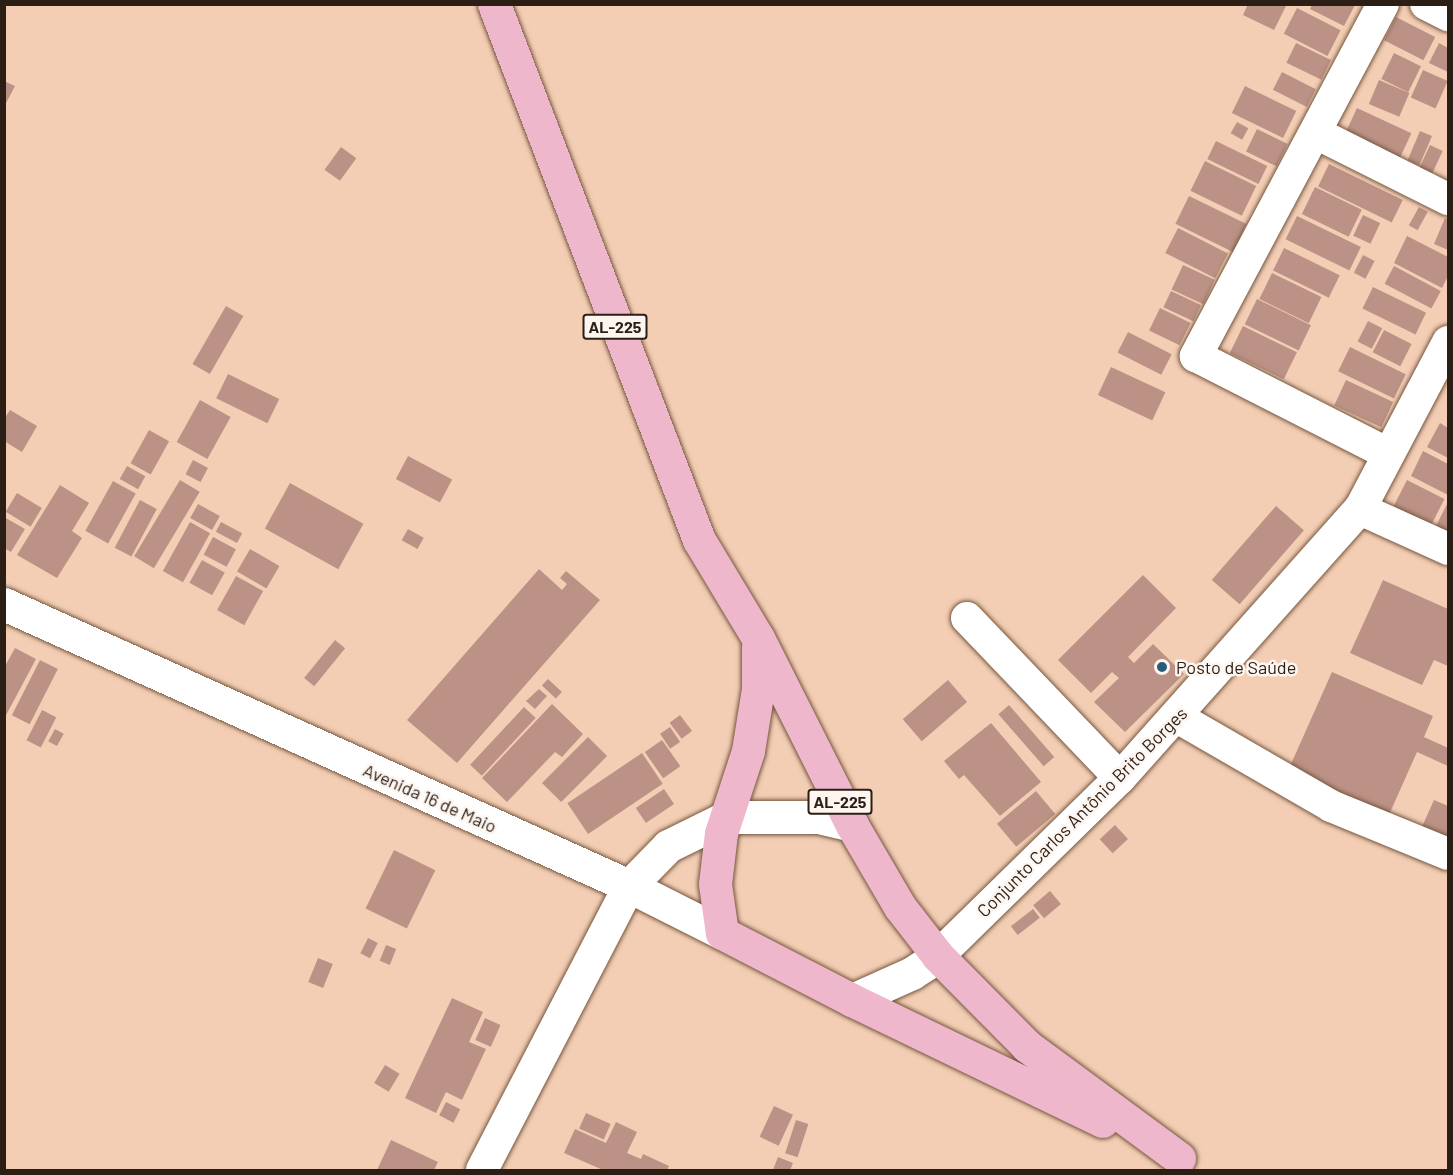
<!DOCTYPE html>
<meta charset="utf-8">
<style>
body{margin:0}
#map{position:relative;width:1453px;height:1175px;overflow:hidden;background:#f3ceb4;font-family:Barlow,sans-serif}
div>[style]{position:absolute}
[style*='--x']{left:calc(var(--x)*1px);top:calc(var(--y)*1px);width:calc(var(--w)*1px);rotate:calc(var(--a)*1deg)}
.building>*{inset:0;background:#bc9286;transform-origin:0 0}
.roads{filter:drop-shadow(0 0 2px #76563f) drop-shadow(0 0 2px #76563f)}
.minor>*{height:32px;margin:-16px;padding:0 16px;transform-origin:16px;border-radius:16px;background:#fff}
.tertiary>*{height:33px;margin:-16.5px;padding:0 16.5px;transform-origin:16.5px;border-radius:16.5px;background:#fff}
.primary>*{height:33px;margin:-16.5px;padding:0 16.5px;transform-origin:16.5px;border-radius:16.5px;background:#eeb7cc}
.dots>*{width:16px;height:16px;translate:-50% -50%;box-sizing:border-box;border:3px solid #fdf5f0;border-radius:50%}
span{translate:-50% -50%;white-space:nowrap;text-align:center;line-height:1.15;-webkit-text-stroke:5px #fdf5f0;paint-order:stroke}
.shield-label span{padding:2px 4px;background:#fdf5f0;border:2px solid;border-radius:4px;-webkit-text-stroke-width:0}
.shield-label{font-size:16px;color:#2b1e15;font-weight:700}
.poi-label{font-size:18px;color:#2b1e15}
.left{translate:0 -50%;text-align:left}
.street-label{font-size:18px;color:#2b1e15}
.frame{position:absolute;inset:0;border:6px solid #2b1e15;pointer-events:none}
</style>
<div id="map">
<div class="building">
<div style="clip-path:polygon(1248px 4px,1287px 4px,1274px 30px,1243px 15px)"></div>
<div style="clip-path:polygon(1312px 5px,1355px 5px,1344px 26px,1310px 9px)"></div>
<div style="left:1297px;top:8px;width:49px;height:29px;rotate:27deg"></div>
<div style="left:1396px;top:17px;width:44px;height:26px;rotate:27deg"></div>
<div style="left:1296px;top:43px;width:39px;height:22px;rotate:26deg"></div>
<div style="clip-path:polygon(1439px 43px,1448px 48px,1448px 72px,1429px 63px)"></div>
<div style="left:1394px;top:53px;width:30px;height:29px;rotate:26deg"></div>
<div style="left:1423px;top:70px;width:27px;height:30px;rotate:24deg"></div>
<div style="left:1282px;top:72px;width:38px;height:20px;rotate:27deg"></div>
<div style="left:1379px;top:80px;width:33px;height:26px;rotate:23deg"></div>
<div style="clip-path:polygon(4px 81px,15px 86px,4px 107px)"></div>
<div style="left:1245px;top:86px;width:57px;height:30px;rotate:26deg"></div>
<div style="left:1357px;top:108px;width:60px;height:30px;rotate:25deg"></div>
<div style="left:1237px;top:122px;width:13px;height:13px;rotate:29deg"></div>
<div style="left:1257px;top:129px;width:34px;height:25px;rotate:26deg"></div>
<div style="left:1420px;top:131px;width:13px;height:32px;rotate:23deg"></div>
<div style="left:1216px;top:141px;width:57px;height:20px;rotate:26deg"></div>
<div style="left:1430px;top:145px;width:14px;height:25px;rotate:25deg"></div>
<div style="left:341px;top:147px;width:19px;height:28px;rotate:36deg"></div>
<div style="left:1205px;top:161px;width:57px;height:33px;rotate:26deg"></div>
<div style="left:1329px;top:164px;width:82px;height:25px;rotate:26deg"></div>
<div style="left:1315px;top:187px;width:52px;height:30px;rotate:26deg"></div>
<div style="left:1189px;top:196px;width:64px;height:31px;rotate:26deg"></div>
<div style="left:1419px;top:207px;width:10px;height:21px;rotate:29deg"></div>
<div style="left:1363px;top:215px;width:19px;height:23px;rotate:25deg"></div>
<div style="left:1297px;top:216px;width:71px;height:26px;rotate:26deg"></div>
<div style="clip-path:polygon(1445px 218px,1448px 220px,1448px 250px,1434px 244px)"></div>
<div style="left:1178px;top:228px;width:56px;height:28px;rotate:27deg"></div>
<div style="clip-path:polygon(1407px 236px,1448px 257px,1448px 276px,1442px 288px,1394px 263px)"></div>
<div style="left:1284px;top:248px;width:62px;height:25px;rotate:26deg"></div>
<div style="left:1363px;top:255px;width:13px;height:20px;rotate:27deg"></div>
<div style="left:1183px;top:265px;width:35px;height:27px;rotate:25deg"></div>
<div style="left:1394px;top:266px;width:53px;height:20px;rotate:28deg"></div>
<div style="left:1272px;top:273px;width:55px;height:29px;rotate:26deg"></div>
<div style="left:1373px;top:287px;width:59px;height:24px;rotate:26deg"></div>
<div style="left:1171px;top:291px;width:33px;height:18px;rotate:25deg"></div>
<div style="left:1257px;top:299px;width:60px;height:28px;rotate:26deg"></div>
<div style="left:226px;top:306px;width:20px;height:67px;rotate:30deg"></div>
<div style="left:1160px;top:308px;width:34px;height:25px;rotate:26deg"></div>
<div style="left:1368px;top:321px;width:16px;height:23px;rotate:27deg"></div>
<div style="left:1243px;top:326px;width:60px;height:30px;rotate:26deg"></div>
<div style="left:1384px;top:330px;width:31px;height:25px;rotate:27deg"></div>
<div style="left:1128px;top:332px;width:49px;height:23px;rotate:27deg"></div>
<div style="left:1350px;top:347px;width:62px;height:27px;rotate:26deg"></div>
<div style="left:1111px;top:367px;width:60px;height:31px;rotate:25deg"></div>
<div style="left:228px;top:374px;width:57px;height:27px;rotate:26deg"></div>
<div style="left:1346px;top:380px;width:52px;height:28px;rotate:25deg"></div>
<div style="left:200px;top:400px;width:35px;height:48px;rotate:29deg"></div>
<div style="clip-path:polygon(10px 410px,37px 426px,22px 452px,4px 441px,4px 419px)"></div>
<div style="clip-path:polygon(1440px 423px,1448px 428px,1448px 458px,1427px 447px)"></div>
<div style="left:149px;top:430px;width:23px;height:38px;rotate:29deg"></div>
<div style="clip-path:polygon(1423px 451px,1448px 464px,1448px 495px,1411px 476px)"></div>
<div style="left:408px;top:456px;width:50px;height:26px;rotate:28deg"></div>
<div style="left:193px;top:460px;width:17px;height:16px;rotate:28deg"></div>
<div style="left:127px;top:466px;width:21px;height:15px;rotate:29deg"></div>
<div style="left:180px;top:480px;width:23px;height:89px;rotate:31deg"></div>
<div style="left:1407px;top:480px;width:42px;height:29px;rotate:27deg"></div>
<div style="left:113px;top:481px;width:26px;height:57px;rotate:29deg"></div>
<div style="left:290px;top:483px;width:84px;height:52px;rotate:29deg"></div>
<div style="clip-path:polygon(60px 485px,89px 503px,72px 531px,82px 538px,57px 578px,17px 555px)"></div>
<div style="left:17px;top:493px;width:29px;height:22px;rotate:31deg"></div>
<div style="left:140px;top:500px;width:19px;height:54px;rotate:28deg"></div>
<div style="clip-path:polygon(1448px 502px,1448px 535px,1435px 528px)"></div>
<div style="left:198px;top:504px;width:25px;height:16px;rotate:29deg"></div>
<div style="left:1276px;top:506px;width:37px;height:98px;rotate:41deg"></div>
<div style="clip-path:polygon(4px 517px,25px 529px,11px 552px,4px 548px)"></div>
<div style="left:190px;top:522px;width:23px;height:56px;rotate:29deg"></div>
<div style="left:221px;top:522px;width:24px;height:11px;rotate:28deg"></div>
<div style="left:408px;top:529px;width:18px;height:13px;rotate:29deg"></div>
<div style="left:213px;top:537px;width:26px;height:20px;rotate:28deg"></div>
<div style="left:250px;top:549px;width:34px;height:26px;rotate:30deg"></div>
<div style="left:202px;top:560px;width:26px;height:26px;rotate:29deg"></div>
<div style="clip-path:polygon(539px 569px,562px 590px,567px 584px,560px 578px,566px 571px,600px 600px,457px 763px,407px 720px)"></div>
<div style="clip-path:polygon(1143px 575px,1176px 608px,1128px 657px,1134px 663px,1153px 644px,1184px 674px,1125px 732px,1094px 702px,1119px 678px,1112px 672px,1091px 693px,1058px 660px)"></div>
<div style="left:236px;top:576px;width:31px;height:39px;rotate:29deg"></div>
<div style="clip-path:polygon(1383px 580px,1448px 609px,1448px 666px,1434px 660px,1422px 685px,1350px 653px)"></div>
<div style="left:335px;top:640px;width:13px;height:49px;rotate:39deg"></div>
<div style="clip-path:polygon(15px 648px,36px 659px,4px 719px,4px 668px)"></div>
<div style="left:40px;top:660px;width:20px;height:62px;rotate:27deg"></div>
<div style="clip-path:polygon(1332px 672px,1433px 716px,1424px 737px,1448px 748px,1448px 766px,1417px 752px,1388px 817px,1287px 773px)"></div>
<div style="left:548px;top:679px;width:19px;height:9px;rotate:43deg"></div>
<div style="left:948px;top:680px;width:29px;height:60px;rotate:49deg"></div>
<div style="clip-path:polygon(539px 689px,547px 696px,535px 709px,526px 701px)"></div>
<div style="clip-path:polygon(552px 704px,583px 734px,562px 757px,555px 752px,507px 802px,482px 778px)"></div>
<div style="left:1009px;top:705px;width:69px;height:14px;rotate:49deg"></div>
<div style="left:524px;top:707px;width:16px;height:79px;rotate:43deg"></div>
<div style="left:42px;top:710px;width:16px;height:34px;rotate:27deg"></div>
<div style="left:680px;top:715px;width:20px;height:13px;rotate:53deg"></div>
<div style="clip-path:polygon(991px 723px,1041px 782px,1000px 816px,964px 775px,959px 779px,944px 761px)"></div>
<div style="left:670px;top:727px;width:18px;height:12px;rotate:56deg"></div>
<div style="left:55px;top:729px;width:10px;height:14px;rotate:29deg"></div>
<div style="left:588px;top:737px;width:27px;height:65px;rotate:45deg"></div>
<div style="left:662px;top:740px;width:32px;height:21px;rotate:55deg"></div>
<div style="left:642px;top:753px;width:37px;height:90px;rotate:56deg"></div>
<div style="left:664px;top:789px;width:18px;height:34px;rotate:56deg"></div>
<div style="left:1036px;top:791px;width:30px;height:51px;rotate:50deg"></div>
<div style="clip-path:polygon(1434px 800px,1448px 806px,1448px 841px,1421px 829px)"></div>
<div style="left:1115px;top:825px;width:19px;height:21px;rotate:47deg"></div>
<div style="left:394px;top:850px;width:46px;height:65px;rotate:26deg"></div>
<div style="left:1050px;top:891px;width:17px;height:22px;rotate:50deg"></div>
<div style="left:1033px;top:909px;width:11px;height:28px;rotate:52deg"></div>
<div style="left:368px;top:938px;width:11px;height:17px;rotate:27deg"></div>
<div style="left:386px;top:945px;width:11px;height:17px;rotate:22deg"></div>
<div style="left:318px;top:958px;width:16px;height:26px;rotate:22deg"></div>
<div style="clip-path:polygon(452px 998px,483px 1012px,469px 1042px,486px 1049px,462px 1100px,446px 1092px,436px 1113px,405px 1098px)"></div>
<div style="left:485px;top:1018px;width:17px;height:24px;rotate:24deg"></div>
<div style="left:385px;top:1065px;width:17px;height:21px;rotate:31deg"></div>
<div style="left:446px;top:1102px;width:16px;height:15px;rotate:27deg"></div>
<div style="left:774px;top:1106px;width:21px;height:34px;rotate:25deg"></div>
<div style="left:586px;top:1113px;width:27px;height:17px;rotate:24deg"></div>
<div style="left:796px;top:1120px;width:13px;height:35px;rotate:18deg"></div>
<div style="clip-path:polygon(616px 1122px,637px 1132px,627px 1153px,641px 1159px,643px 1154px,669px 1166px,667px 1170px,603px 1170px,564px 1153px,575px 1129px,606px 1143px)"></div>
<div style="clip-path:polygon(391px 1140px,438px 1162px,434px 1170px,377px 1170px)"></div>
<div style="clip-path:polygon(778px 1157px,793px 1163px,790px 1170px,773px 1170px)"></div>
</div>
<div class="roads">
<div class="minor">
<div style="--x:1383;--y:4;--w:399;--a:118"></div>
<div style="--x:1196;--y:356;--w:216;--a:27"></div>
<div style="--x:1426;--y:4;--w:25;--a:27"></div>
<div style="--x:1316;--y:133;--w:148;--a:26.6"></div>
<div style="--x:1360;--y:509;--w:97;--a:24.4"></div>
<div style="--x:967;--y:618;--w:221;--a:46.3"></div>
<div style="--x:1177;--y:717;--w:178;--a:30"></div>
<div style="--x:1331;--y:806;--w:126;--a:22.3"></div>
<div style="--x:938;--y:956;--w:255;--a:-44.4"></div>
<div style="--x:1120;--y:778;--w:361;--a:-48.3"></div>
<div style="--x:1360;--y:509;--w:189;--a:-62.2"></div>
<div style="--x:482;--y:1170;--w:320;--a:-62.6"></div>
</div>
<div class="tertiary">
<div style="--x:4;--y:604;--w:686;--a:24.28"></div>
<div style="--x:629;--y:886;--w:104;--a:26.8"></div>
<div style="--x:629;--y:886;--w:56;--a:-45.7"></div>
<div style="--x:668;--y:846;--w:66;--a:-26.2"></div>
<div style="--x:727;--y:817;--w:91;--a:0"></div>
<div style="--x:818;--y:817;--w:35;--a:13"></div>
<div style="--x:852;--y:1000;--w:66;--a:-24.2"></div>
<div style="--x:912;--y:973;--w:31;--a:-33"></div>
</div>
<div class="primary">
<div style="--x:494;--y:4;--w:574;--a:69.07"></div>
<div style="--x:699;--y:540;--w:114;--a:59"></div>
<div style="--x:758;--y:638;--w:209;--a:63.3"></div>
<div style="--x:852;--y:825;--w:95;--a:59.7"></div>
<div style="--x:900;--y:907;--w:62;--a:52.2"></div>
<div style="--x:938;--y:956;--w:127;--a:45.3"></div>
<div style="--x:1027;--y:1046;--w:189;--a:36.4"></div>
<div style="--x:758;--y:646;--w:43;--a:90"></div>
<div style="--x:758;--y:689;--w:63;--a:99.2"></div>
<div style="--x:748;--y:751;--w:86;--a:108.2"></div>
<div style="--x:721;--y:833;--w:51;--a:96.7"></div>
<div style="--x:715;--y:884;--w:49;--a:81.9"></div>
<div style="--x:722;--y:933;--w:146;--a:27.3"></div>
<div style="--x:852;--y:1000;--w:278;--a:25.8"></div>
</div>
</div>
<div class="dots">
<div style="left:1162px;top:667px;background:#295c79"></div>
</div>
<div class="shield-label">
<span style="left:615px;top:327px">AL-225</span>
<span style="left:840px;top:802px">AL-225</span>
</div>
<div class="poi-label">
<span class="left" style="left:1176px;top:667px">Posto de Saúde</span>
</div>
<div class="street-label">
<span style="left:430px;top:798px;rotate:24deg">Avenida 16 de Maio</span>
<span style="left:1082px;top:812px;rotate:-45deg">Conjunto Carlos Antônio Brito Borges</span>
</div>
<div class="frame"></div>
</div>
